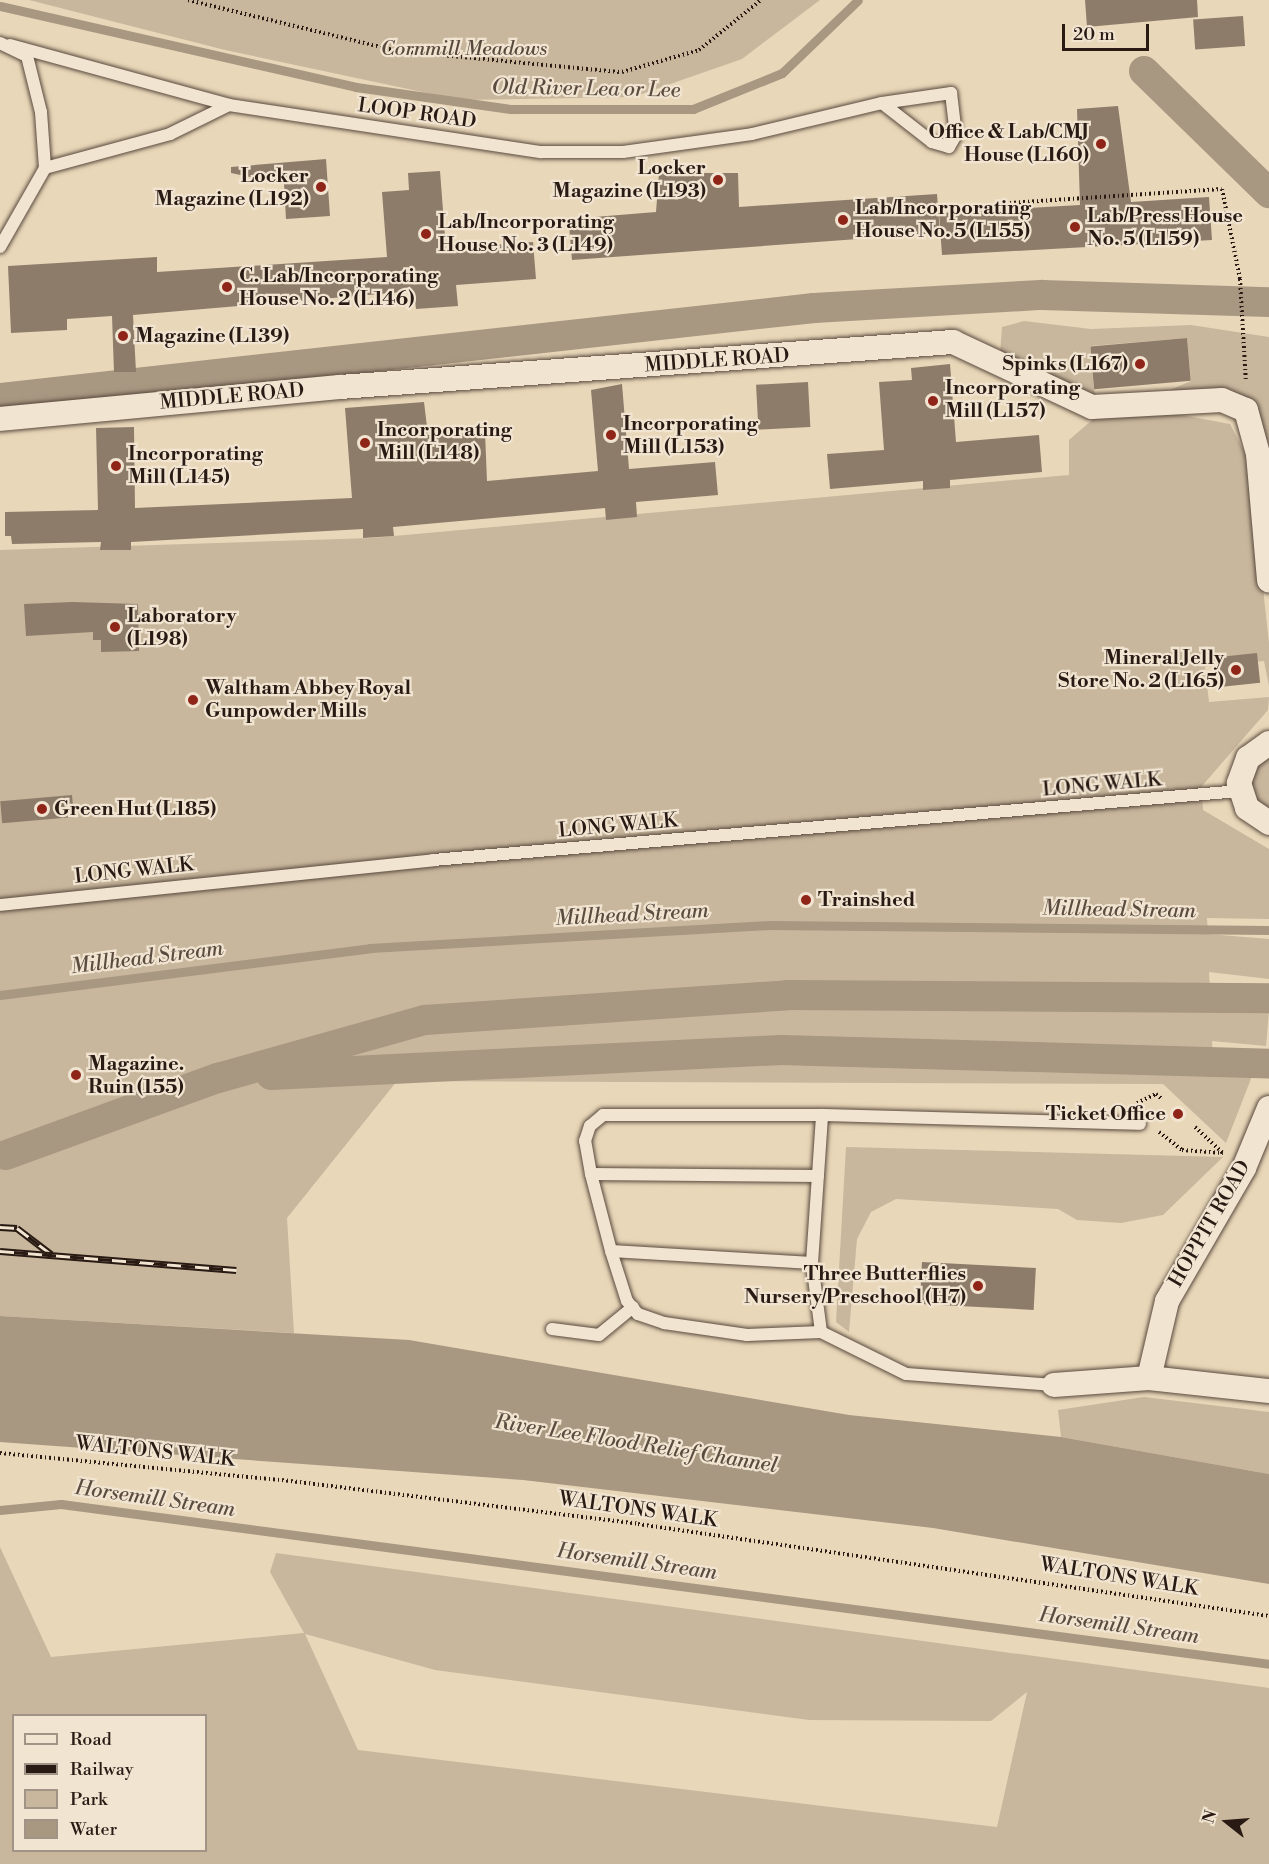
<!DOCTYPE html>
<style>
body{margin:0}
#map{position:relative;width:1269px;height:1864px;overflow:hidden;background:#e9d7b9;font-family:"Libre Bodoni",serif}
div>[style]{position:absolute}
[style*='--x']{left:calc(var(--x)*1px);top:calc(var(--y)*1px);width:calc(var(--w)*1px);rotate:calc(var(--a)*1deg)}
.green>*{inset:0;background:#c8b79d}
.water>*{inset:0;background:#a89781}
.stream>*{height:9px;margin:-4.5px;padding:0 4.5px;transform-origin:4.5px;border-radius:4.5px;background:#a89781}
.canal>*{height:30px;margin:-15px;padding:0 15px;transform-origin:15px;border-radius:15px;background:#a89781}
.building>*{inset:0;background:#8d7c6a;transform-origin:0 0}
.path>*{height:4px;margin-top:-2px;transform-origin:0;background:repeating-linear-gradient(90deg,#291a14 0 1.5px,transparent 0 4.5px)}
.roads{filter:drop-shadow(0 0 2px #59493d) drop-shadow(0 0 2px #59493d)}
.service>*{height:12px;margin:-6px;padding:0 6px;transform-origin:6px;border-radius:6px;background:#f1e5d2}
.minor>*{height:24px;margin:-12px;padding:0 12px;transform-origin:12px;border-radius:12px;background:#f1e5d2}
.rail>*{height:7px;margin-top:-3.5px;transform-origin:0;background:repeating-linear-gradient(90deg,#f1e5d2 0 14px,#291a14 0 28px);box-sizing:border-box;border-block:2px solid #291a14}
.dots>*{width:16px;height:16px;translate:-50% -50%;box-sizing:border-box;border:3px solid #f1e5d2;border-radius:50%}
span{translate:-50% -50%;white-space:nowrap;text-align:center;line-height:1.15;-webkit-text-stroke:4.5px #f1e5d2;paint-order:stroke}
.park-label{font-size:20px;color:#59493d;font-style:italic}
.street-label{font-size:20px;color:#291a14}
.poi-label{font-size:20px;color:#291a14;font-weight:700}
.right{translate:-100% -50%;text-align:right}
.left{translate:0 -50%;text-align:left}
.water-label{font-size:21px;color:#5c4c40;font-style:italic}
.legend{position:absolute;left:12px;top:1714px;width:195px;height:138px;box-sizing:border-box;background:#f1e5d2;border:2px solid #a19486;margin:0;padding:8px 10px;list-style:none;font-size:18px;color:#291a14}
.legend li{display:flex;align-items:center;gap:12px;height:30px}
.legend b{width:30px;border:2px solid #a19486}
.north{position:absolute;left:1197px;top:1792px;width:60px;height:60px;-webkit-text-stroke:4px #f1e5d2;paint-order:stroke;rotate:287deg;font-size:16px;font-weight:700;line-height:24px;text-align:center;color:#291a14}
.north::after{content:'';display:block;margin:auto;width:21px;height:27px;background:#291a14;clip-path:polygon(50% 0,100% 100%,50% 72%,0 100%)}
.scale{position:absolute;left:1062px;top:24px;width:87px;height:27px;box-sizing:border-box;border:3px solid #291a14;border-top:0;padding-left:8px;font-size:18px;line-height:21px;white-space:nowrap;color:#291a14;-webkit-text-stroke:4px #f1e5d2;paint-order:stroke}
</style>
<div id="map">
<div class="green">
<div style="clip-path:polygon(29px 0,820px 0,742px 59px,633px 97px,460px 100px,225px 50px)"></div>
<div style="clip-path:polygon(1024px 321px,1091px 329px,1191px 325px,1269px 337px,1269px 453px,1261px 422px,1171px 397px,1170px 390px,1191px 381px,1187px 338px,1090px 346px,1095px 400px,1000px 354px,1002px 327px)"></div>
<div style="clip-path:polygon(1171px 413px,1230px 424px,1249px 461px,1269px 643px,1269px 686px,1264px 661px,1205px 667px,1209px 702px,1269px 697px,1268px 710px,1202px 786px,1203px 810px,1269px 849px,1269px 919px,1207px 918px,1208px 934px,1269px 939px,1269px 979px,1209px 972px,1211px 1007px,1269px 1011px,1266px 1046px,1212px 1041px,1214px 1070px,1254px 1071px,1226px 1143px,1163px 1084px,397px 1081px,287px 1218px,294px 1333px,0 1316px,0 550px,372px 538px,1069px 475px,1069px 440px,1098px 415px)"></div>
<div style="clip-path:polygon(1269px 750px,1269px 816px,1251px 801px,1250px 767px)"></div>
<div style="clip-path:polygon(846px 1147px,1223px 1157px,1163px 1215px,1121px 1223px,1077px 1220px,1058px 1209px,896px 1199px,871px 1212px,857px 1239px,849px 1332px,836px 1322px)"></div>
<div style="clip-path:polygon(1144px 1397px,1269px 1412px,1269px 1474px,1061px 1437px,1058px 1410px)"></div>
<div style="clip-path:polygon(evenodd,0 1547px,51px 1657px,304px 1633px,270px 1572px,276px 1553px,1269px 1688px,1269px 1864px,0 1864px,0 1547px,305px 1634px,435px 1670px,809px 1720px,991px 1721px,1027px 1692px,997px 1827px,358px 1750px,305px 1634px,0 1547px,14px 1716px,206px 1716px,206px 1850px,14px 1850px,14px 1716px)"></div>
</div>
<div class="water">
<div style="clip-path:polygon(0 1316px,409px 1340px,849px 1415px,1061px 1437px,1269px 1474px,1269px 1584px,933px 1528px,523px 1480px,0 1442px)"></div>
</div>
<div class="stream">
<div style="--x:0;--y:6;--w:365;--a:12.8"></div>
<div style="--x:356;--y:87;--w:157;--a:8.1"></div>
<div style="--x:511;--y:109;--w:182;--a:0"></div>
<div style="--x:693;--y:109;--w:96;--a:-22"></div>
<div style="--x:782;--y:73;--w:105;--a:-43.8"></div>
<div style="--x:0;--y:995;--w:373;--a:-7.2"></div>
<div style="--x:370;--y:948;--w:400;--a:-3.3"></div>
<div style="--x:769;--y:925;--w:500;--a:0.57"></div>
<div style="--x:0;--y:1510;--w:61;--a:-5.6"></div>
<div style="--x:61;--y:1504;--w:1219;--a:7.54"></div>
</div>
<div class="canal">
<div style="--x:1144;--y:71;--w:175;--a:44.3"></div>
<div style="--x:0;--y:398;--w:819;--a:-6.31"></div>
<div style="--x:814;--y:308;--w:228;--a:-3.3"></div>
<div style="--x:1042;--y:295;--w:227;--a:1.8"></div>
<div style="--x:271;--y:1075;--w:511;--a:-2.81"></div>
<div style="--x:781;--y:1050;--w:488;--a:1.6"></div>
<div style="--x:6;--y:1155;--w:226;--a:-20"></div>
<div style="--x:218;--y:1078;--w:215;--a:-15.7"></div>
<div style="--x:425;--y:1020;--w:364;--a:-3.9"></div>
<div style="--x:788;--y:995;--w:481;--a:0.4"></div>
</div>
<div class="building">
<div style="clip-path:polygon(1085px 0,1197px 0,1198px 17px,1087px 27px)"></div>
<div style="left:1243px;top:16px;width:30px;height:50px;rotate:86deg"></div>
<div style="clip-path:polygon(1118px 106px,1131px 202px,1209px 197px,1212px 240px,942px 255px,939px 213px,1080px 205px,1077px 109px)"></div>
<div style="clip-path:polygon(326px 159px,330px 216px,286px 219px,284px 184px,231px 173px,231px 167px)"></div>
<div style="clip-path:polygon(440px 171px,446px 249px,533px 242px,536px 279px,456px 285px,458px 306px,416px 309px,414px 291px,133px 315px,136px 372px,114px 372px,112px 316px,67px 319px,67px 330px,11px 333px,8px 266px,157px 257px,157px 272px,387px 257px,382px 192px,409px 190px,408px 173px)"></div>
<div style="clip-path:polygon(659px 173px,738px 173px,739px 207px,937px 194px,940px 233px,572px 260px,569px 225px,583px 224px,582px 218px,656px 212px)"></div>
<div style="left:1187px;top:338px;width:43px;height:97px;rotate:85deg"></div>
<div style="clip-path:polygon(950px 364px,956px 442px,1039px 435px,1042px 472px,950px 480px,950px 488px,923px 490px,923px 481px,830px 489px,827px 454px,884px 450px,879px 382px,912px 380px,911px 368px)"></div>
<div style="left:808px;top:382px;width:45px;height:52px;rotate:87deg"></div>
<div style="clip-path:polygon(622px 384px,629px 469px,715px 462px,718px 495px,636px 502px,637px 517px,606px 520px,605px 508px,393px 527px,394px 536px,363px 538px,363px 529px,131px 542px,131px 550px,100px 550px,101px 542px,12px 544px,11px 536px,5px 536px,5px 512px,98px 510px,96px 428px,134px 427px,135px 508px,352px 498px,345px 408px,424px 402px,428px 435px,485px 432px,487px 481px,598px 471px,591px 390px)"></div>
<div style="clip-path:polygon(72px 602px,138px 604px,139px 651px,101px 652px,101px 640px,93px 640px,93px 632px,26px 636px,24px 604px)"></div>
<div style="left:1257px;top:653px;width:30px;height:45px;rotate:84deg"></div>
<div style="left:72px;top:795px;width:22px;height:72px;rotate:85deg"></div>
<div style="left:922px;top:1262px;width:114px;height:42px;rotate:3deg"></div>
</div>
<div class="path">
<div style="--x:188;--y:0;--w:216;--a:13.7"></div>
<div style="--x:398;--y:51;--w:225;--a:5.4"></div>
<div style="--x:622;--y:72;--w:80;--a:-15.9"></div>
<div style="--x:699;--y:50;--w:80;--a:-38.9"></div>
<div style="--x:1010;--y:203;--w:212;--a:-3.8"></div>
<div style="--x:1222;--y:189;--w:92;--a:78.7"></div>
<div style="--x:1240;--y:279;--w:103;--a:86.7"></div>
<div style="--x:1137;--y:1103;--w:21;--a:-25"></div>
<div style="--x:1156;--y:1094;--w:8;--a:40"></div>
<div style="--x:1195;--y:1127;--w:38;--a:43"></div>
<div style="--x:1159;--y:1132;--w:29;--a:38"></div>
<div style="--x:1182;--y:1150;--w:41;--a:4.2"></div>
<div style="--x:0;--y:1453;--w:283;--a:5.5"></div>
<div style="--x:282;--y:1480;--w:359;--a:7"></div>
<div style="--x:638;--y:1524;--w:638;--a:8.3"></div>
</div>
<div class="roads">
<div class="service">
<div style="--x:0;--y:43;--w:30;--a:26"></div>
<div style="--x:27;--y:56;--w:58;--a:76"></div>
<div style="--x:41;--y:112;--w:56;--a:85.9"></div>
<div style="--x:10;--y:45;--w:227;--a:15.3"></div>
<div style="--x:0;--y:247;--w:91;--a:-60.3"></div>
<div style="--x:45;--y:168;--w:130;--a:-15.2"></div>
<div style="--x:170;--y:134;--w:66;--a:-26.2"></div>
<div style="--x:229;--y:105;--w:316;--a:8.6"></div>
<div style="--x:541;--y:152;--w:82;--a:0"></div>
<div style="--x:623;--y:152;--w:130;--a:-7.9"></div>
<div style="--x:752;--y:134;--w:134;--a:-13.4"></div>
<div style="--x:882;--y:103;--w:70;--a:-8.2"></div>
<div style="--x:951;--y:93;--w:42;--a:83.2"></div>
<div style="--x:956;--y:135;--w:14;--a:120"></div>
<div style="--x:949;--y:147;--w:18;--a:-164"></div>
<div style="--x:932;--y:142;--w:63;--a:-142"></div>
<div style="--x:0;--y:905;--w:435;--a:-5.9"></div>
<div style="--x:433;--y:860;--w:810;--a:-4.89"></div>
<div style="--x:591;--y:1174;--w:80;--a:75.4"></div>
<div style="--x:818;--y:1176;--w:227;--a:-179.5"></div>
<div style="--x:591;--y:1174;--w:34;--a:-100"></div>
<div style="--x:585;--y:1141;--w:16;--a:-72"></div>
<div style="--x:590;--y:1126;--w:17;--a:-40"></div>
<div style="--x:603;--y:1115;--w:219;--a:0"></div>
<div style="--x:812;--y:1263;--w:201;--a:-176.6"></div>
<div style="--x:611;--y:1251;--w:52;--a:72.3"></div>
<div style="--x:627;--y:1301;--w:17;--a:50"></div>
<div style="--x:638;--y:1314;--w:28;--a:19"></div>
<div style="--x:664;--y:1323;--w:84;--a:8.2"></div>
<div style="--x:747;--y:1335;--w:74;--a:-2.3"></div>
<div style="--x:552;--y:1329;--w:47;--a:7.3"></div>
<div style="--x:599;--y:1335;--w:44;--a:-39.5"></div>
<div style="--x:1054;--y:1385;--w:148;--a:-175.7"></div>
<div style="--x:906;--y:1374;--w:95;--a:-153.7"></div>
<div style="--x:821;--y:1332;--w:70;--a:-97.4"></div>
<div style="--x:812;--y:1263;--w:148;--a:-86.1"></div>
<div style="--x:822;--y:1115;--w:318;--a:1.6"></div>
</div>
<div class="minor">
<div style="--x:0;--y:419;--w:342;--a:-5.4"></div>
<div style="--x:340;--y:387;--w:615;--a:-4.2"></div>
<div style="--x:953;--y:342;--w:153;--a:25.1"></div>
<div style="--x:1092;--y:407;--w:130;--a:-3.1"></div>
<div style="--x:1222;--y:400;--w:26;--a:23"></div>
<div style="--x:1246;--y:410;--w:46;--a:74.7"></div>
<div style="--x:1258;--y:454;--w:127;--a:85"></div>
<div style="--x:1269;--y:743;--w:26;--a:144"></div>
<div style="--x:1248;--y:758;--w:27;--a:110"></div>
<div style="--x:1239;--y:783;--w:26;--a:72"></div>
<div style="--x:1247;--y:808;--w:27;--a:34"></div>
<div style="--x:1149;--y:1378;--w:79;--a:-76.8"></div>
<div style="--x:1167;--y:1301;--w:154;--a:-59.9"></div>
<div style="--x:1244;--y:1168;--w:65;--a:-67.4"></div>
<div style="--x:1054;--y:1385;--w:95;--a:-4.2"></div>
<div style="--x:1149;--y:1378;--w:121;--a:6.2"></div>
</div>
</div>
<div class="rail">
<div style="--x:0;--y:1227;--w:17;--a:3"></div>
<div style="--x:17;--y:1228;--w:43;--a:37.4"></div>
<div style="--x:0;--y:1251;--w:237;--a:4.6"></div>
</div>
<div class="dots">
<div style="left:1101px;top:144px;background:#8f2418"></div>
<div style="left:718px;top:180px;background:#8f2418"></div>
<div style="left:321px;top:187px;background:#8f2418"></div>
<div style="left:843px;top:220px;background:#8f2418"></div>
<div style="left:1075px;top:227px;background:#8f2418"></div>
<div style="left:426px;top:234px;background:#8f2418"></div>
<div style="left:227px;top:287px;background:#8f2418"></div>
<div style="left:123px;top:336px;background:#8f2418"></div>
<div style="left:1140px;top:364px;background:#8f2418"></div>
<div style="left:933px;top:401px;background:#8f2418"></div>
<div style="left:611px;top:435px;background:#8f2418"></div>
<div style="left:365px;top:443px;background:#8f2418"></div>
<div style="left:116px;top:466px;background:#8f2418"></div>
<div style="left:115px;top:627px;background:#8f2418"></div>
<div style="left:1236px;top:670px;background:#8f2418"></div>
<div style="left:193px;top:700px;background:#8f2418"></div>
<div style="left:42px;top:809px;background:#8f2418"></div>
<div style="left:806px;top:900px;background:#8f2418"></div>
<div style="left:76px;top:1075px;background:#8f2418"></div>
<div style="left:1178px;top:1114px;background:#8f2418"></div>
<div style="left:978px;top:1286px;background:#8f2418"></div>
</div>
<div class="park-label">
<span style="left:464px;top:49px">Cornmill Meadows</span>
</div>
<div class="street-label">
<span style="left:417px;top:114px;rotate:8deg">LOOP ROAD</span>
<span style="left:717px;top:361px;rotate:-4deg">MIDDLE ROAD</span>
<span style="left:232px;top:397px;rotate:-5deg">MIDDLE ROAD</span>
<span style="left:1102px;top:785px;rotate:-5deg">LONG WALK</span>
<span style="left:618px;top:826px;rotate:-5deg">LONG WALK</span>
<span style="left:134px;top:871px;rotate:-6deg">LONG WALK</span>
<span style="left:1210px;top:1224px;rotate:-60deg">HOPPIT ROAD</span>
<span style="left:155px;top:1452px;rotate:6deg">WALTONS WALK</span>
<span style="left:638px;top:1510px;rotate:8deg">WALTONS WALK</span>
<span style="left:1119px;top:1577px;rotate:9deg">WALTONS WALK</span>
</div>
<div class="poi-label">
<span class="right" style="left:1089px;top:144px">Office &amp; Lab/CMJ<br>House (L160)</span>
<span class="right" style="left:706px;top:180px">Locker<br>Magazine (L193)</span>
<span class="right" style="left:309px;top:188px">Locker<br>Magazine (L192)</span>
<span class="left" style="left:855px;top:220px">Lab/Incorporating<br>House No. 5 (L155)</span>
<span class="left" style="left:1087px;top:228px">Lab/Press House<br>No. 5 (L159)</span>
<span class="left" style="left:438px;top:234px">Lab/Incorporating<br>House No. 3 (L149)</span>
<span class="left" style="left:239px;top:288px">C. Lab/Incorporating<br>House No. 2 (L146)</span>
<span class="left" style="left:135px;top:336px">Magazine (L139)</span>
<span class="right" style="left:1128px;top:364px">Spinks (L167)</span>
<span class="left" style="left:945px;top:400px">Incorporating<br>Mill (L157)</span>
<span class="left" style="left:623px;top:436px">Incorporating<br>Mill (L153)</span>
<span class="left" style="left:377px;top:442px">Incorporating<br>Mill (L148)</span>
<span class="left" style="left:128px;top:466px">Incorporating<br>Mill (L145)</span>
<span class="left" style="left:127px;top:628px">Laboratory<br>(L198)</span>
<span class="right" style="left:1224px;top:670px">Mineral Jelly<br>Store No. 2 (L165)</span>
<span class="left" style="left:205px;top:700px">Waltham Abbey Royal<br>Gunpowder Mills</span>
<span class="left" style="left:54px;top:809px">Green Hut (L185)</span>
<span class="left" style="left:818px;top:900px">Trainshed</span>
<span class="left" style="left:88px;top:1076px">Magazine.<br>Ruin (155)</span>
<span class="right" style="left:1166px;top:1114px">Ticket Office</span>
<span class="right" style="left:966px;top:1286px">Three Butterflies<br>Nursery/Preschool (H7)</span>
</div>
<div class="water-label">
<span style="left:586px;top:89px;rotate:1deg">Old River Lea or Lee</span>
<span style="left:1119px;top:910px;rotate:1deg">Millhead Stream</span>
<span style="left:632px;top:915px;rotate:-3deg">Millhead Stream</span>
<span style="left:147px;top:958px;rotate:-7deg">Millhead Stream</span>
<span style="left:636px;top:1444px;rotate:9deg">River Lee Flood Relief Channel</span>
<span style="left:155px;top:1499px;rotate:8deg">Horsemill Stream</span>
<span style="left:637px;top:1562px;rotate:8deg">Horsemill Stream</span>
<span style="left:1119px;top:1626px;rotate:8deg">Horsemill Stream</span>
</div>
<ul class="legend">
<li><b style="height:8px;background:#f1e5d2"></b>Road</li>
<li><b style="height:8px;background:#291a14"></b>Railway</li>
<li><b style="height:16px;background:#c8b79d"></b>Park</li>
<li><b style="height:16px;background:#a89781"></b>Water</li>
</ul>
<div class="north">N</div>
<div class="scale">20 m</div>
</div>
